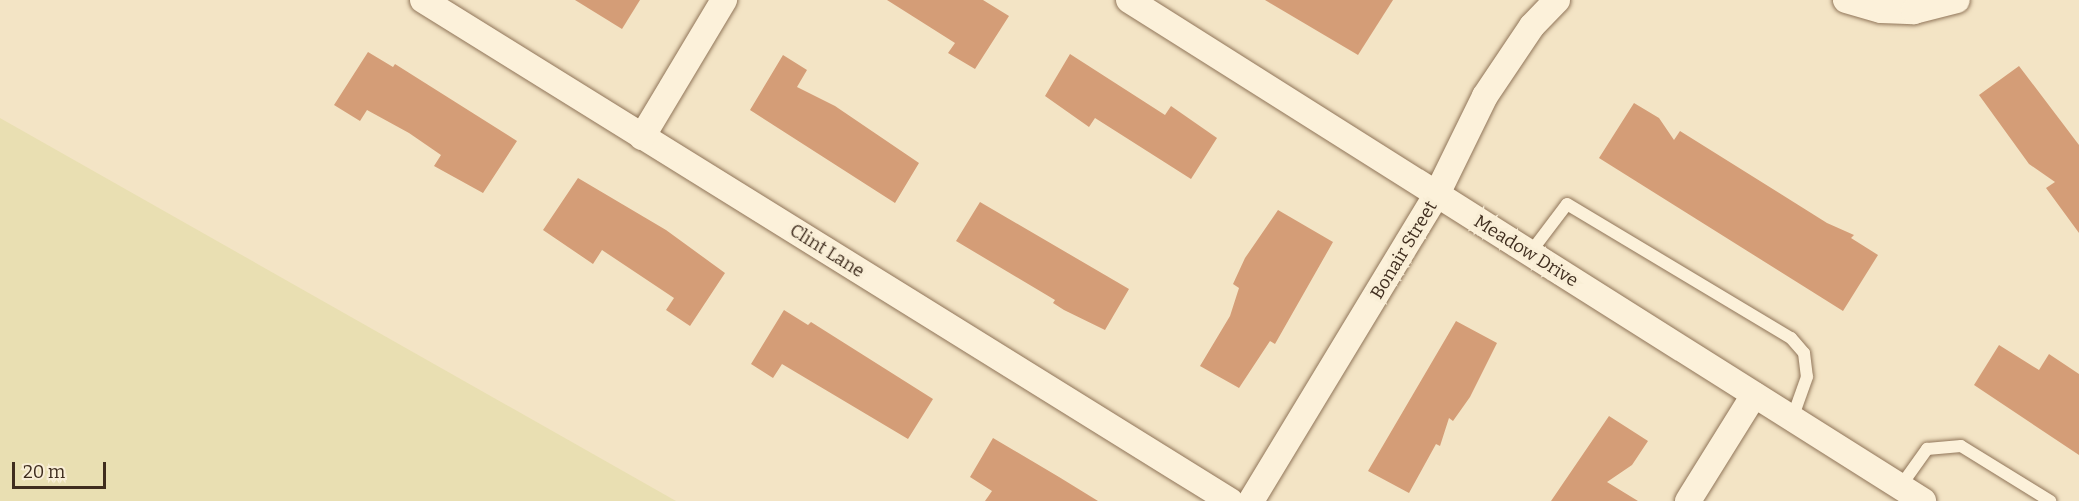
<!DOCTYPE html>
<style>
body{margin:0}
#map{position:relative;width:2079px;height:501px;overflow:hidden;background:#f3e4c5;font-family:Bitter,serif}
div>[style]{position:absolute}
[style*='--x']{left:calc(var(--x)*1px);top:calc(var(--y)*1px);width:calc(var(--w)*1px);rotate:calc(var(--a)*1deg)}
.farmland>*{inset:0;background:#e9dfb2}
.building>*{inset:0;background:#d49d77}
.roads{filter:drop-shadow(0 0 2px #907559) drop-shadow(0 0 2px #907559)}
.service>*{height:12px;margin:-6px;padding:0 6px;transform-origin:6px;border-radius:6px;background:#fcf1da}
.minor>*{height:26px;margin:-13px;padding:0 13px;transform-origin:13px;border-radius:13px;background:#fcf1da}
span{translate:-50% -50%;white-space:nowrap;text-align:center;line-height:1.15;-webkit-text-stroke:6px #f9eed6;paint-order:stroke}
.street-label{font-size:18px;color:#3f2d1e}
.scale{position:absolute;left:12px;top:462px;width:94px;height:27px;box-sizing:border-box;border:3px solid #3f2d1e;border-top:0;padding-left:8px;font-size:18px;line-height:21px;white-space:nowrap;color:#3f2d1e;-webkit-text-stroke:4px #f9eed6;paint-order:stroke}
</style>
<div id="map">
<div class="farmland">
<div style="clip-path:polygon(0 118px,676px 501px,0 501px)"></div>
</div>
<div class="building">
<div style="clip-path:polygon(575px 0,640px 0,622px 29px)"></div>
<div style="clip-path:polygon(887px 0,983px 0,1009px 16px,975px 69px,948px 53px,955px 43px)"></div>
<div style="clip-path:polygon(1265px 0,1393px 0,1358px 55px)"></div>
<div style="clip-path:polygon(368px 52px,393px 67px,395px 64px,517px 141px,483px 193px,434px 166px,441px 155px,409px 133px,367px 110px,360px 121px,334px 105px)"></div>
<div style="clip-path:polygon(1070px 54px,1165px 115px,1171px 106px,1217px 138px,1191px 179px,1095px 118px,1089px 127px,1045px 96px)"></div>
<div style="clip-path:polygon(783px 55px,807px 70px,797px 87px,835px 106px,919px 163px,895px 203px,750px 110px)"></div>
<div style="clip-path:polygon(2019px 66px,2079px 145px,2079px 233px,2046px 188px,2055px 182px,2029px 164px,1979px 95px)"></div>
<div style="clip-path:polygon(1634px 103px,1659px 118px,1674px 140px,1680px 131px,1827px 223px,1854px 235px,1851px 238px,1878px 255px,1843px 311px,1599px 158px)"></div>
<div style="clip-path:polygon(578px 178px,666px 230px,725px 273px,690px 326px,666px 310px,674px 298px,602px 250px,593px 264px,543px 230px)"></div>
<div style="clip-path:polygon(980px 202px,1129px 289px,1105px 330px,1064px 310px,1053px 303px,1055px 300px,956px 241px)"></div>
<div style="clip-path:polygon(1278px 210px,1333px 242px,1275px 344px,1270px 341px,1239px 388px,1200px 366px,1230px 316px,1239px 288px,1233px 284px,1245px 258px)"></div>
<div style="clip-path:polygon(784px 310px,808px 325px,811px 322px,933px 399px,908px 439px,782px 364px,773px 378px,751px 364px)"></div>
<div style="clip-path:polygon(1456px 321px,1497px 343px,1470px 397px,1453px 421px,1449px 418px,1440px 446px,1436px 444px,1409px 493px,1368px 471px)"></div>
<div style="clip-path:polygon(1999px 345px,2039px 370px,2049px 354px,2079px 374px,2079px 455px,1974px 385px)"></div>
<div style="clip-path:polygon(1609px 416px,1648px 441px,1632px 465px,1607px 482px,1638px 501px,1551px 501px)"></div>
<div style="clip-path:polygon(993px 438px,1059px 477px,1098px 501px,985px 501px,992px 491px,970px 477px)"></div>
</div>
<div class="roads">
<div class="service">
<div style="--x:1530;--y:253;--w:61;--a:-52.9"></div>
<div style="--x:1567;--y:204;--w:261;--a:30.9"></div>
<div style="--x:1791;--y:338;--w:20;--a:49"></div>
<div style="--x:1804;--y:353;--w:24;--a:83"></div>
<div style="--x:1807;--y:377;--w:45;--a:109.7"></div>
<div style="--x:1900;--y:487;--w:47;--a:-54.6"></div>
<div style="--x:1927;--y:449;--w:34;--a:-5"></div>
<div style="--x:1961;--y:446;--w:105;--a:31.7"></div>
</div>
<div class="minor">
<div style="--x:423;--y:0;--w:950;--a:31.83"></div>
<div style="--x:1129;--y:0;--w:939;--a:32.25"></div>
<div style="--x:1846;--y:0;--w:36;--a:16"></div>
<div style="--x:1881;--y:10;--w:33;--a:2"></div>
<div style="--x:1914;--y:11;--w:44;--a:-14.3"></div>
<div style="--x:642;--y:137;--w:160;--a:-59.1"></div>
<div style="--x:1251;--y:501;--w:359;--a:-58.8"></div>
<div style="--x:1437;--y:194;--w:109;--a:-63.9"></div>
<div style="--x:1485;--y:96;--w:84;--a:-56.1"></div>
<div style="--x:1532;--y:26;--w:36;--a:-46"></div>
<div style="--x:1688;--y:501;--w:125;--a:-58.1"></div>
</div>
</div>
<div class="street-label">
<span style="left:1404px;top:250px;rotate:-59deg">Bonair Street</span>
<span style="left:827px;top:251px;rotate:32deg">Clint Lane</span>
<span style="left:1526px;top:251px;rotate:32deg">Meadow Drive</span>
</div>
<div class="scale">20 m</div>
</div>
